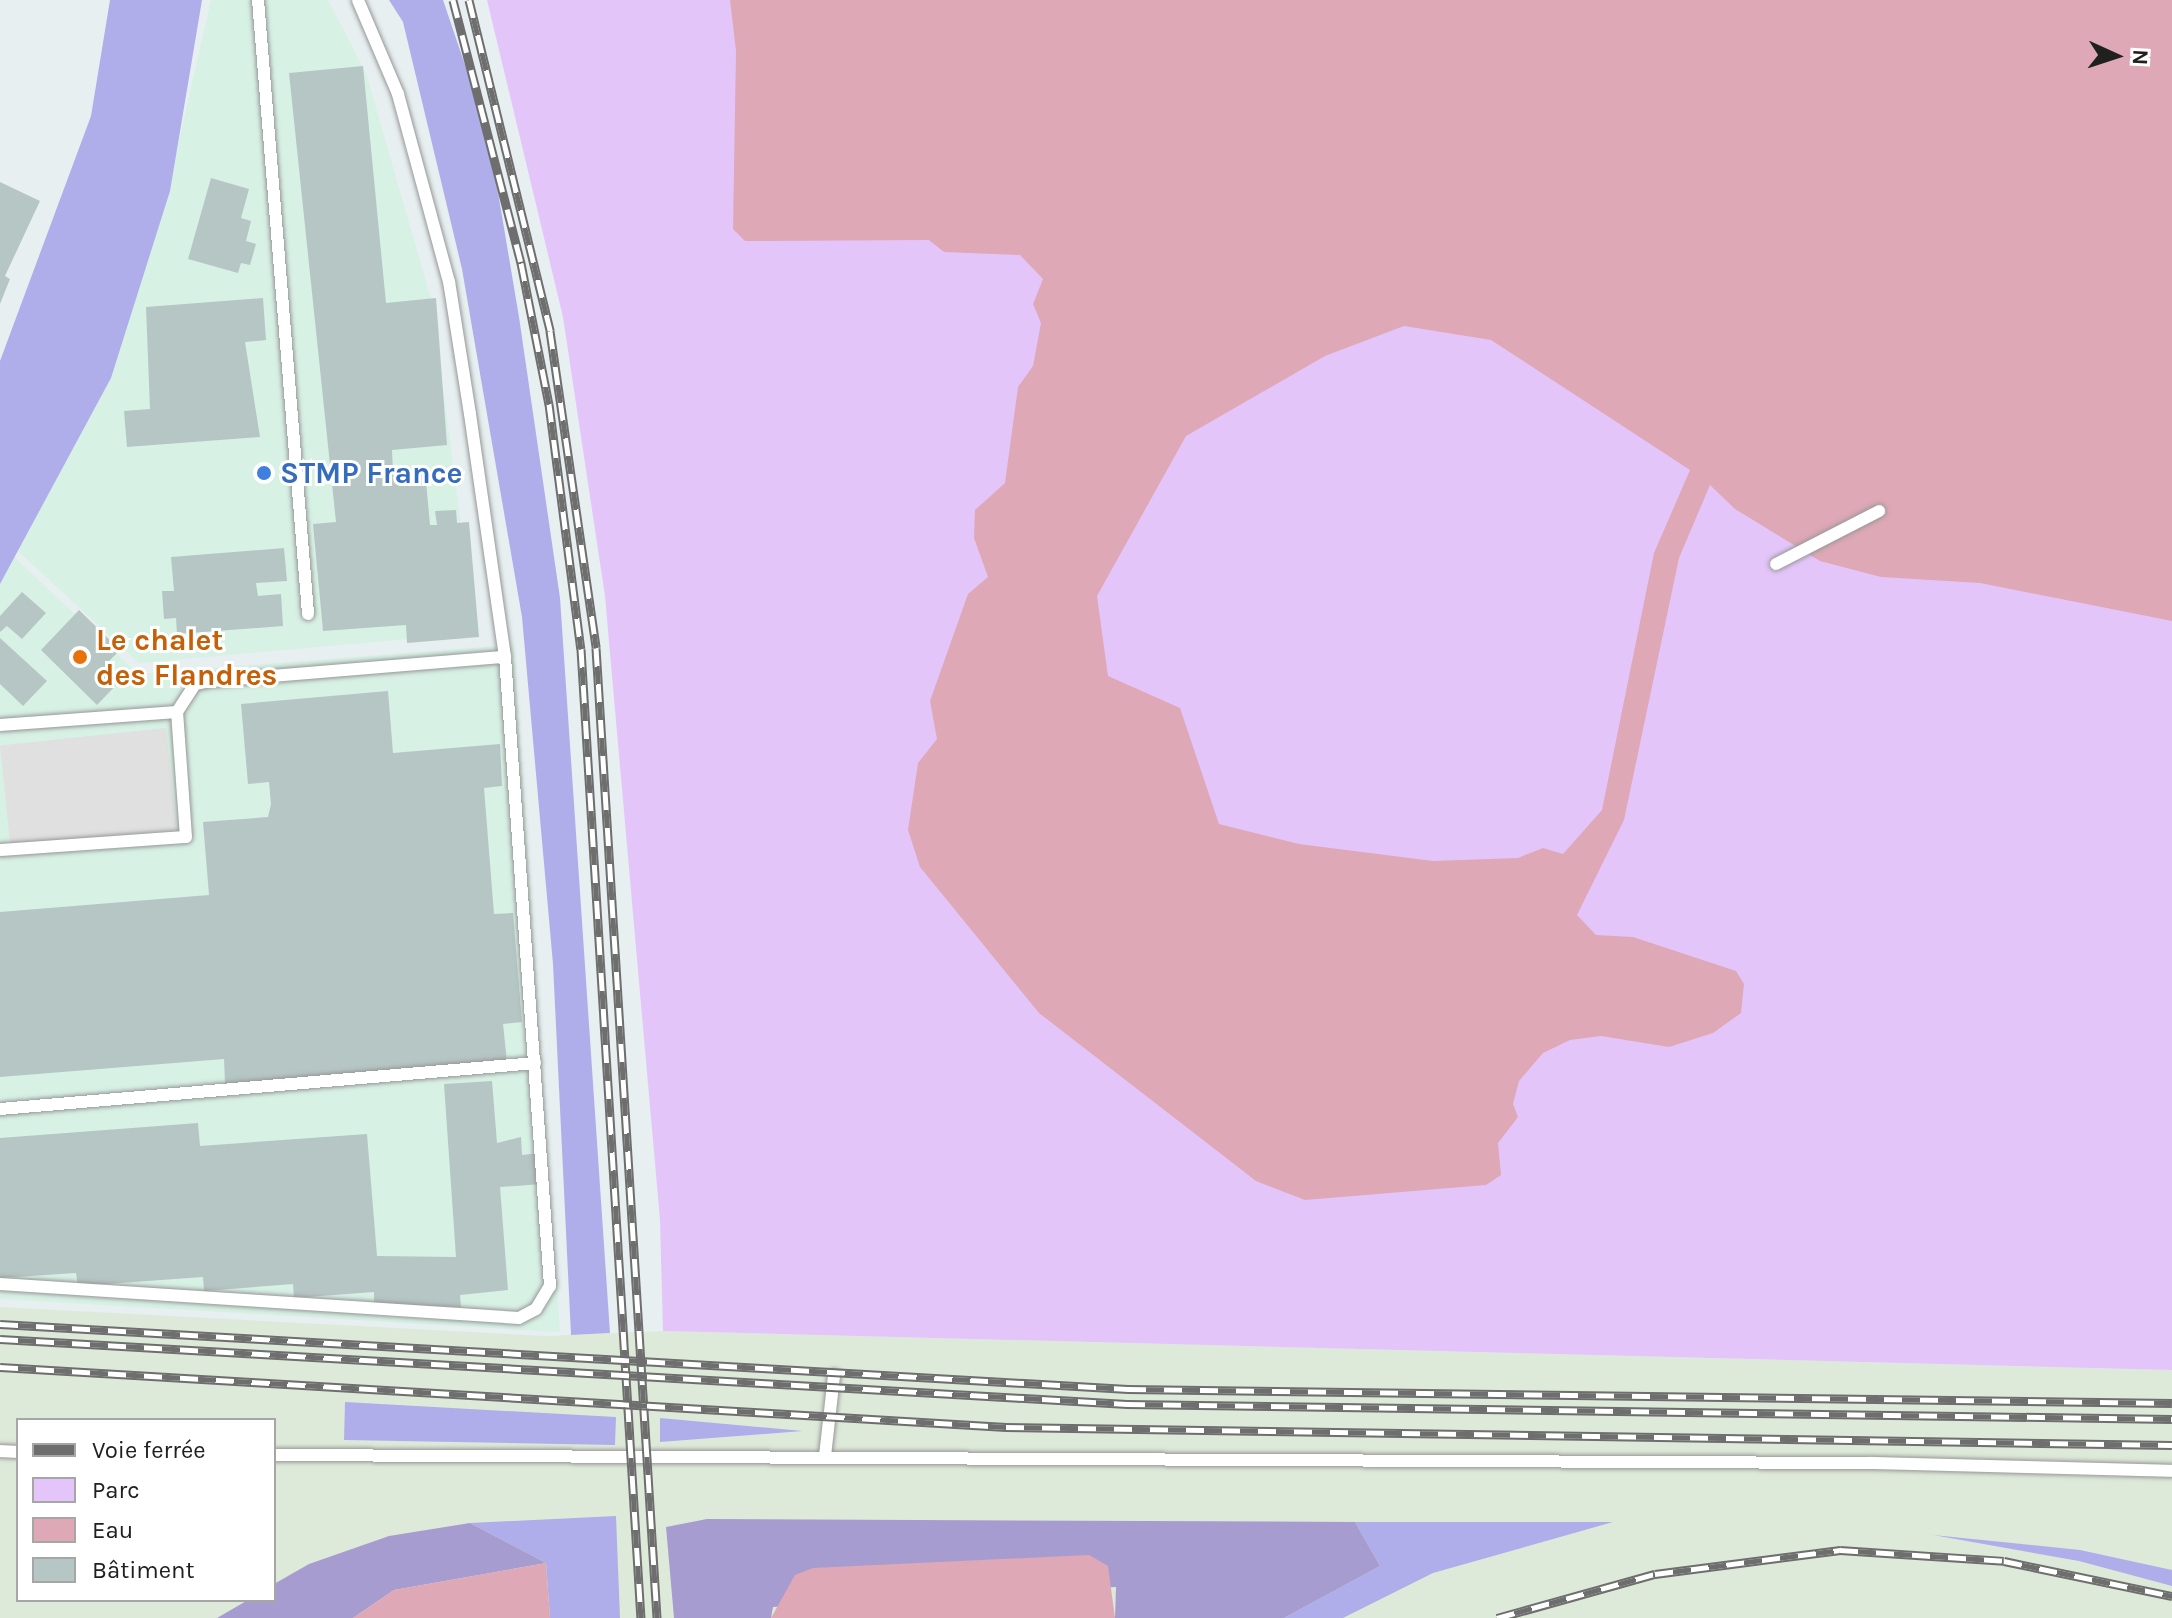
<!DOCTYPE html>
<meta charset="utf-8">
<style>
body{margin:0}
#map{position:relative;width:2172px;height:1618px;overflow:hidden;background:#e7eff1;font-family:Karla,sans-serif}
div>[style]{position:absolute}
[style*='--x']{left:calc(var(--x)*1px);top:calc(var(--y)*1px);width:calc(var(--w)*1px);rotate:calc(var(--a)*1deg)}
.commercial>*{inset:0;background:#d7f1e5}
.industrial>*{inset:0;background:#deead9}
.grass>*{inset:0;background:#afaeea}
.forest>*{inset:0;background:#a79cd0}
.park>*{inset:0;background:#e4c5fa}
.parking>*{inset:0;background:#e0e0e0;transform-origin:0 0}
.water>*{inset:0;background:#dea8b6}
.building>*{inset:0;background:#b6c6c5}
.roads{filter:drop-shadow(0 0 2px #979797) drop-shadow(0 0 2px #979797)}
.lane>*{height:12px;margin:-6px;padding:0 6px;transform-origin:6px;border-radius:6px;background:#fff}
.rail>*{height:9px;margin-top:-4.5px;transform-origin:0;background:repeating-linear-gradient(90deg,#fff 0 18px,#6e6e6e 0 36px);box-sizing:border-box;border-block:2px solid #6e6e6e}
.dots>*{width:22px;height:22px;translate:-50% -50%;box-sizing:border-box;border:4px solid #fff;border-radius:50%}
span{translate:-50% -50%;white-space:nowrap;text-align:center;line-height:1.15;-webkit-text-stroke:6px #fff;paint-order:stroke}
.shop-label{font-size:30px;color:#366cbe;font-weight:700}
.left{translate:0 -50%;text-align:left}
.food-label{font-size:30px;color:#c56008;font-weight:700}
.legend{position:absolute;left:16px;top:1418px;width:260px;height:184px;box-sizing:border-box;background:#fff;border:2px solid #a6a6a6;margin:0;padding:10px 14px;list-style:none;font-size:24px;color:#202020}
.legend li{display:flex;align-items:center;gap:16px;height:40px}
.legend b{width:40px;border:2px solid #a6a6a6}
.north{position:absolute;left:2076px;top:16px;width:80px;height:80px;-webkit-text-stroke:6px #fff;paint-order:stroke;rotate:93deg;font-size:22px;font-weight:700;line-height:32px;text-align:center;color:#202020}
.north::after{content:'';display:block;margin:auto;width:28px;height:36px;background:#202020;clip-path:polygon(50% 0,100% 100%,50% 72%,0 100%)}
</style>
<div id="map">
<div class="commercial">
<div style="clip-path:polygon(211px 0,328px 0,366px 73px,432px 303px,475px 633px,139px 663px,18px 551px,167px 193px)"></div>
<div style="clip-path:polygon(11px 554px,138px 674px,514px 645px,560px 1332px,0 1299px,0 565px)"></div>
</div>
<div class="industrial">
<div style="clip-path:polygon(evenodd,0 1307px,546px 1336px,663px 1331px,2172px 1370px,2172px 1618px,0 1618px,0 1307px,18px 1420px,274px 1420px,274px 1600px,18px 1600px,18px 1420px)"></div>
</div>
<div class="grass">
<div style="clip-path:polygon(110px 0,202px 0,170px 191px,111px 378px,0 584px,0 361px,91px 116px)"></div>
<div style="clip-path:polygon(389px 0,443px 0,488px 133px,519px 317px,560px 598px,610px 1333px,571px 1335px,553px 964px,522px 617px,462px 269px,403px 22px)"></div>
<div style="clip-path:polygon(345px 1402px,616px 1417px,615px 1445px,344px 1440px)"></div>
<div style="clip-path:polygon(660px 1418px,803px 1431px,660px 1442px)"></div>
<div style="clip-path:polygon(616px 1516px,620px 1618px,550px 1618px,546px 1563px,470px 1523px)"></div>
<div style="clip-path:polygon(1355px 1522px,1613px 1522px,1433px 1573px,1343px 1618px,1284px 1618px,1380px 1566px)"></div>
<div style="clip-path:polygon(1933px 1535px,2080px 1550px,2172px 1570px,2172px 1586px,2079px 1561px)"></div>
</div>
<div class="forest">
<div style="clip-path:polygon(707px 1519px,1355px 1522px,1380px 1566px,1284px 1618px,1115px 1618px,1116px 1587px,773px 1607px,771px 1618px,674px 1618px,666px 1527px)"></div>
<div style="clip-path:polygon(470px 1523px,546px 1563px,394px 1590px,353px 1618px,217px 1618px,248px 1600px,274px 1600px,274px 1584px,309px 1564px,389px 1536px)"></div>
</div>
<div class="park">
<div style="clip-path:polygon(487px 0,2172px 0,2172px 1370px,663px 1331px,660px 1220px,605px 596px,563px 317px)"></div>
</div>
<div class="parking">
<div style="left:166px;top:728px;width:102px;height:167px;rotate:84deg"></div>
</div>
<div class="water">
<div style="clip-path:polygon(evenodd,730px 0,2172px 0,2172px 621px,1980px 583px,1881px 577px,1820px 561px,1735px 509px,1710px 485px,1679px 558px,1624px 820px,1577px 915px,1596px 935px,1633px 937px,1736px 971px,1744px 984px,1741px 1013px,1713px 1033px,1669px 1047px,1601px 1036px,1570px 1040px,1543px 1053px,1519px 1081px,1513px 1104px,1518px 1117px,1498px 1143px,1501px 1175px,1486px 1185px,1305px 1200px,1256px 1181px,1039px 1013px,920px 867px,908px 830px,918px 763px,937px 739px,930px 701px,968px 594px,988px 577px,974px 538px,975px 510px,1005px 483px,1018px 387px,1033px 366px,1041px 323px,1033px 304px,1043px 279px,1020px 255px,944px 252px,929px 240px,745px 241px,733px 229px,736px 51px,730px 0,1404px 326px,1491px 340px,1690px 470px,1654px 553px,1602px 810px,1563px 854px,1543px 848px,1518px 858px,1433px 861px,1299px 844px,1219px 824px,1180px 708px,1108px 676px,1097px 596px,1186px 436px,1325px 356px,1404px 326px)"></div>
<div style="clip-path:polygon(1089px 1555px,1108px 1566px,1115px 1618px,771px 1618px,795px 1575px,813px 1568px)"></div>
<div style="clip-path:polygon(546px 1563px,550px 1618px,353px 1618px,394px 1590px)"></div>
</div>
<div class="building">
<div style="clip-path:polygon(363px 66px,386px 303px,436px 298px,447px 445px,392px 450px,393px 473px,425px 471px,430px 525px,437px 525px,435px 511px,456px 510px,457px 523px,469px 522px,479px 637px,407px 643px,406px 625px,323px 631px,313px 524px,336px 522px,289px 73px)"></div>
<div style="clip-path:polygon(211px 178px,249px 189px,241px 218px,251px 221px,246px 241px,256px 244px,250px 265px,241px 263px,238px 273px,188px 259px)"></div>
<div style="clip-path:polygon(0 182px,40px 201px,5px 276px,10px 279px,0 304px)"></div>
<div style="clip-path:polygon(263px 298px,266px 340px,245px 342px,260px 437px,127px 447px,124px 411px,150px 409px,146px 307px)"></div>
<div style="clip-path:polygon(284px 548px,287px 581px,256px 583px,258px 596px,281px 594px,283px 626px,177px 634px,176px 618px,164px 619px,162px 591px,174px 591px,171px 557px)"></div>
<div style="clip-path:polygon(22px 592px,46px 613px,22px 639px,7px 626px,0 632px,0 616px)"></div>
<div style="clip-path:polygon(79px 610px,120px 650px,105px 665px,121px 680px,97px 705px,41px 650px)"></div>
<div style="clip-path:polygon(0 638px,47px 681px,23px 706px,0 684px)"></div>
<div style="clip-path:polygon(388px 691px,393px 753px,500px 744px,502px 786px,484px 788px,494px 914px,513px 913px,522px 1022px,503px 1024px,507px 1062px,225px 1084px,224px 1059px,0 1077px,0 912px,209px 895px,203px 822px,268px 817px,271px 804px,269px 782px,248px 784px,241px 704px)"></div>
<div style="clip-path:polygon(492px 1081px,497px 1143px,521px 1137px,522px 1155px,540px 1153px,542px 1184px,500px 1187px,508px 1290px,460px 1295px,461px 1307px,374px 1305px,374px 1292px,294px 1298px,293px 1284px,204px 1291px,203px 1277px,78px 1286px,76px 1273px,0 1278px,0 1138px,198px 1123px,200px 1146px,367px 1134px,377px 1256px,456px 1257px,444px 1084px)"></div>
</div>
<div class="roads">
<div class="lane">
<div style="--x:258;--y:0;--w:616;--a:85.34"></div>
<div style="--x:1776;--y:564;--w:116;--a:-27.2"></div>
<div style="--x:0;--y:725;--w:177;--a:-4.2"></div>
<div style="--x:177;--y:712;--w:33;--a:-57"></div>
<div style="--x:195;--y:684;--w:16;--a:-11"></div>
<div style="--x:211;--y:681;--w:295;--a:-4.7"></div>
<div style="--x:0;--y:850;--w:186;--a:-4"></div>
<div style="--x:186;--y:837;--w:125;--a:-94.1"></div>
<div style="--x:0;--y:1109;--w:537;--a:-4.91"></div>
<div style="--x:0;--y:1284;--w:520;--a:3.75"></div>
<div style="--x:519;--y:1318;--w:19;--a:-28"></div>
<div style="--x:536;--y:1309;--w:27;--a:-59"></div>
<div style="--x:550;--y:1286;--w:631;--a:-94.09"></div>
<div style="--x:505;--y:657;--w:246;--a:-98.2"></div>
<div style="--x:470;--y:414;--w:134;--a:-99"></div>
<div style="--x:449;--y:282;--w:195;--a:-105.2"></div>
<div style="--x:398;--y:94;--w:102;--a:-113.1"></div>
<div style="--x:0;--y:1451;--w:18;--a:3"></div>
<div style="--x:274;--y:1455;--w:1597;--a:0.29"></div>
<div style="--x:1871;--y:1463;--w:301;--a:1.5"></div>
<div style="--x:825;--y:1456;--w:81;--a:-83.6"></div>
</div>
</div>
<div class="rail">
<div style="--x:453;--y:0;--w:272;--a:75.5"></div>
<div style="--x:521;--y:263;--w:144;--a:78.8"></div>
<div style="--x:549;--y:404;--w:247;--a:82.6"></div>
<div style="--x:581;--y:649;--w:971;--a:86.46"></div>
<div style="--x:469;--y:0;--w:341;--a:76.2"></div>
<div style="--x:550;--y:331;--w:320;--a:81.7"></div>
<div style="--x:596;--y:648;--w:972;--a:86.4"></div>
<div style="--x:0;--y:1324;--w:1130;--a:3.3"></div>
<div style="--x:1128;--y:1389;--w:1044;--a:0.77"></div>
<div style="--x:0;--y:1339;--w:1129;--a:3.3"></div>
<div style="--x:1127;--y:1404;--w:1045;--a:0.82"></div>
<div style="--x:0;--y:1367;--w:1008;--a:3.41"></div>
<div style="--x:1006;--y:1427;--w:1166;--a:0.88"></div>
<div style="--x:1497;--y:1618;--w:164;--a:-15.6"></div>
<div style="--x:1655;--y:1574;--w:187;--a:-7.4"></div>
<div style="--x:1840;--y:1550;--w:164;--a:3.8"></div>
<div style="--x:2004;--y:1561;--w:172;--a:11.8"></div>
</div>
<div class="dots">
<div style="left:264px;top:473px;background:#3f7fe0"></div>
<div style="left:80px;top:657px;background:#e8710a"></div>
</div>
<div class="shop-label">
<span class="left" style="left:280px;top:473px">STMP France</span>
</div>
<div class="food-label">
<span class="left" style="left:96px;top:657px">Le chalet<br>des Flandres</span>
</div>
<ul class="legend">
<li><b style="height:10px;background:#6e6e6e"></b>Voie ferrée</li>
<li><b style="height:22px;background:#e4c5fa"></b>Parc</li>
<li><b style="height:22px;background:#dea8b6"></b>Eau</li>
<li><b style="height:22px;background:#b6c6c5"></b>Bâtiment</li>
</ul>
<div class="north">N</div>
</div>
